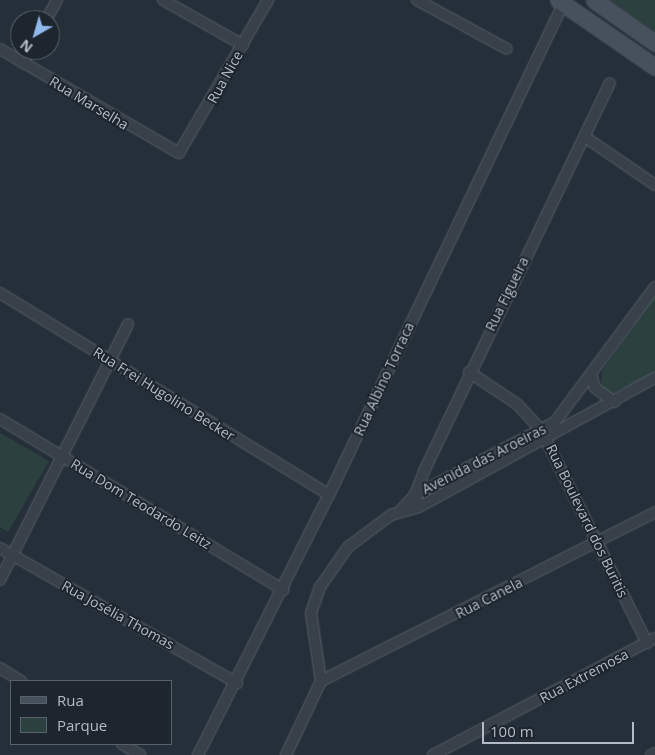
<!DOCTYPE html>
<meta charset="utf-8">
<style>
body{margin:0}
#map{position:relative;width:655px;height:755px;overflow:hidden;background:#252f39;font-family:"Open Sans",sans-serif}
div>[style]{position:absolute}
[style*='--x']{left:calc(var(--x)*1px);top:calc(var(--y)*1px);width:calc(var(--w)*1px);rotate:calc(var(--a)*1deg)}
.green>*{inset:0;background:#2d4040}
.roads{filter:drop-shadow(0 0 1px #565e68) drop-shadow(0 0 1px #565e68)}
.street>*{height:10px;margin:-5px;padding:0 5px;transform-origin:5px;border-radius:5px;background:#38404a}
.secondary>*{height:15px;margin:-7.5px;padding:0 7.5px;transform-origin:7.5px;border-radius:7.5px;background:#47505d}
span{translate:-50% -50%;white-space:nowrap;text-align:center;line-height:1.15;-webkit-text-stroke:4px #1d252f;paint-order:stroke}
.street-label{font-size:14px;color:#b4bbc6}
.legend{position:absolute;left:10px;top:680px;width:162px;height:65px;box-sizing:border-box;background:#1d252f;border:1px solid #59616b;margin:0;padding:6px 9px;list-style:none;font-size:15px;color:#b4bbc6}
.legend li{display:flex;align-items:center;gap:10px;height:25px}
.legend b{width:25px;border:1px solid #59616b}
.north{position:absolute;left:10px;top:10px;width:50px;height:50px;box-sizing:border-box;background:#1d252f;border:1px solid #59616b;border-radius:50%;rotate:218deg;font-size:14px;font-weight:700;line-height:20px;text-align:center;color:#b4bbc6}
.north::after{content:'';display:block;margin:auto;width:18px;height:22px;background:#90b9ee;clip-path:polygon(50% 0,100% 100%,50% 72%,0 100%)}
.scale{position:absolute;left:482px;top:722px;width:152px;height:22px;box-sizing:border-box;border:2px solid #b4bbc6;border-top:0;padding-left:6px;font-size:15px;line-height:18px;white-space:nowrap;color:#b4bbc6;-webkit-text-stroke:4px #1d252f;paint-order:stroke}
</style>
<div id="map">
<div class="green">
<div style="clip-path:polygon(610px 0,655px 0,655px 32px)"></div>
<div style="clip-path:polygon(655px 296px,655px 373px,610px 394px,601px 388px,602px 371px)"></div>
<div style="clip-path:polygon(0 433px,49px 461px,8px 532px,0 527px)"></div>
</div>
<div class="roads">
<div class="street">
<div style="--x:163;--y:0;--w:92;--a:29.4"></div>
<div style="--x:417;--y:0;--w:102;--a:28.6"></div>
<div style="--x:46;--y:20;--w:23;--a:-61"></div>
<div style="--x:0;--y:49;--w:207;--a:30.2"></div>
<div style="--x:179;--y:153;--w:177;--a:-59.8"></div>
<div style="--x:23;--y:63;--w:15;--a:-62"></div>
<div style="--x:585;--y:137;--w:85;--a:34.4"></div>
<div style="--x:0;--y:293;--w:386;--a:31.5"></div>
<div style="--x:469;--y:372;--w:58;--a:33.7"></div>
<div style="--x:517;--y:404;--w:35;--a:47"></div>
<div style="--x:541;--y:430;--w:238;--a:63.5"></div>
<div style="--x:592;--y:377;--w:11;--a:75"></div>
<div style="--x:595;--y:388;--w:24;--a:36"></div>
<div style="--x:0;--y:419;--w:331;--a:31.1"></div>
<div style="--x:419;--y:507;--w:13;--a:-108"></div>
<div style="--x:415;--y:495;--w:26;--a:-69"></div>
<div style="--x:424;--y:471;--w:430;--a:-64.4"></div>
<div style="--x:401;--y:510;--w:21;--a:-47"></div>
<div style="--x:415;--y:495;--w:158;--a:-27.5"></div>
<div style="--x:555;--y:422;--w:168;--a:-53.5"></div>
<div style="--x:0;--y:548;--w:273;--a:29.7"></div>
<div style="--x:0;--y:580;--w:286;--a:-63.4"></div>
<div style="--x:0;--y:668;--w:25;--a:32"></div>
<div style="--x:321;--y:681;--w:374;--a:-26.8"></div>
<div style="--x:122;--y:744;--w:21;--a:31"></div>
<div style="--x:198;--y:755;--w:291;--a:-63.3"></div>
<div style="--x:329;--y:495;--w:548;--a:-64.51"></div>
<div style="--x:286;--y:755;--w:82;--a:-64.7"></div>
<div style="--x:321;--y:681;--w:69;--a:-98.4"></div>
<div style="--x:311;--y:613;--w:28;--a:-71"></div>
<div style="--x:320;--y:587;--w:49;--a:-55"></div>
<div style="--x:348;--y:547;--w:54;--a:-36.7"></div>
<div style="--x:391;--y:515;--w:29;--a:-16"></div>
<div style="--x:419;--y:507;--w:269;--a:-28.7"></div>
<div style="--x:433;--y:755;--w:251;--a:-27.8"></div>
<div style="--x:651;--y:755;--w:4;--a:-27"></div>
</div>
<div class="secondary">
<div style="--x:558;--y:0;--w:118;--a:34.6"></div>
<div style="--x:594;--y:0;--w:75;--a:35.2"></div>
</div>
</div>
<div class="street-label">
<span style="left:225px;top:77px;rotate:-61deg">Rua Nice</span>
<span style="left:89px;top:103px;rotate:31deg">Rua Marselha</span>
<span style="left:507px;top:294px;rotate:-64deg">Rua Figueira</span>
<span style="left:384px;top:379px;rotate:-65deg">Rua Albino Torraca</span>
<span style="left:164px;top:394px;rotate:32deg">Rua Frei Hugolino Becker</span>
<span style="left:484px;top:459px;rotate:-27deg">Avenida das Aroeiras</span>
<span style="left:141px;top:504px;rotate:31deg">Rua Dom Teodardo Leitz</span>
<span style="left:587px;top:521px;rotate:64deg">Rua Boulevard dos Buritis</span>
<span style="left:489px;top:598px;rotate:-27deg">Rua Canela</span>
<span style="left:118px;top:615px;rotate:29deg">Rua Josélia Thomas</span>
<span style="left:584px;top:676px;rotate:-28deg">Rua Extremosa</span>
</div>
<ul class="legend">
<li><b style="height:6px;background:#47505d"></b>Rua</li>
<li><b style="height:14px;background:#2d4040"></b>Parque</li>
</ul>
<div class="north">N</div>
<div class="scale">100 m</div>
</div>
